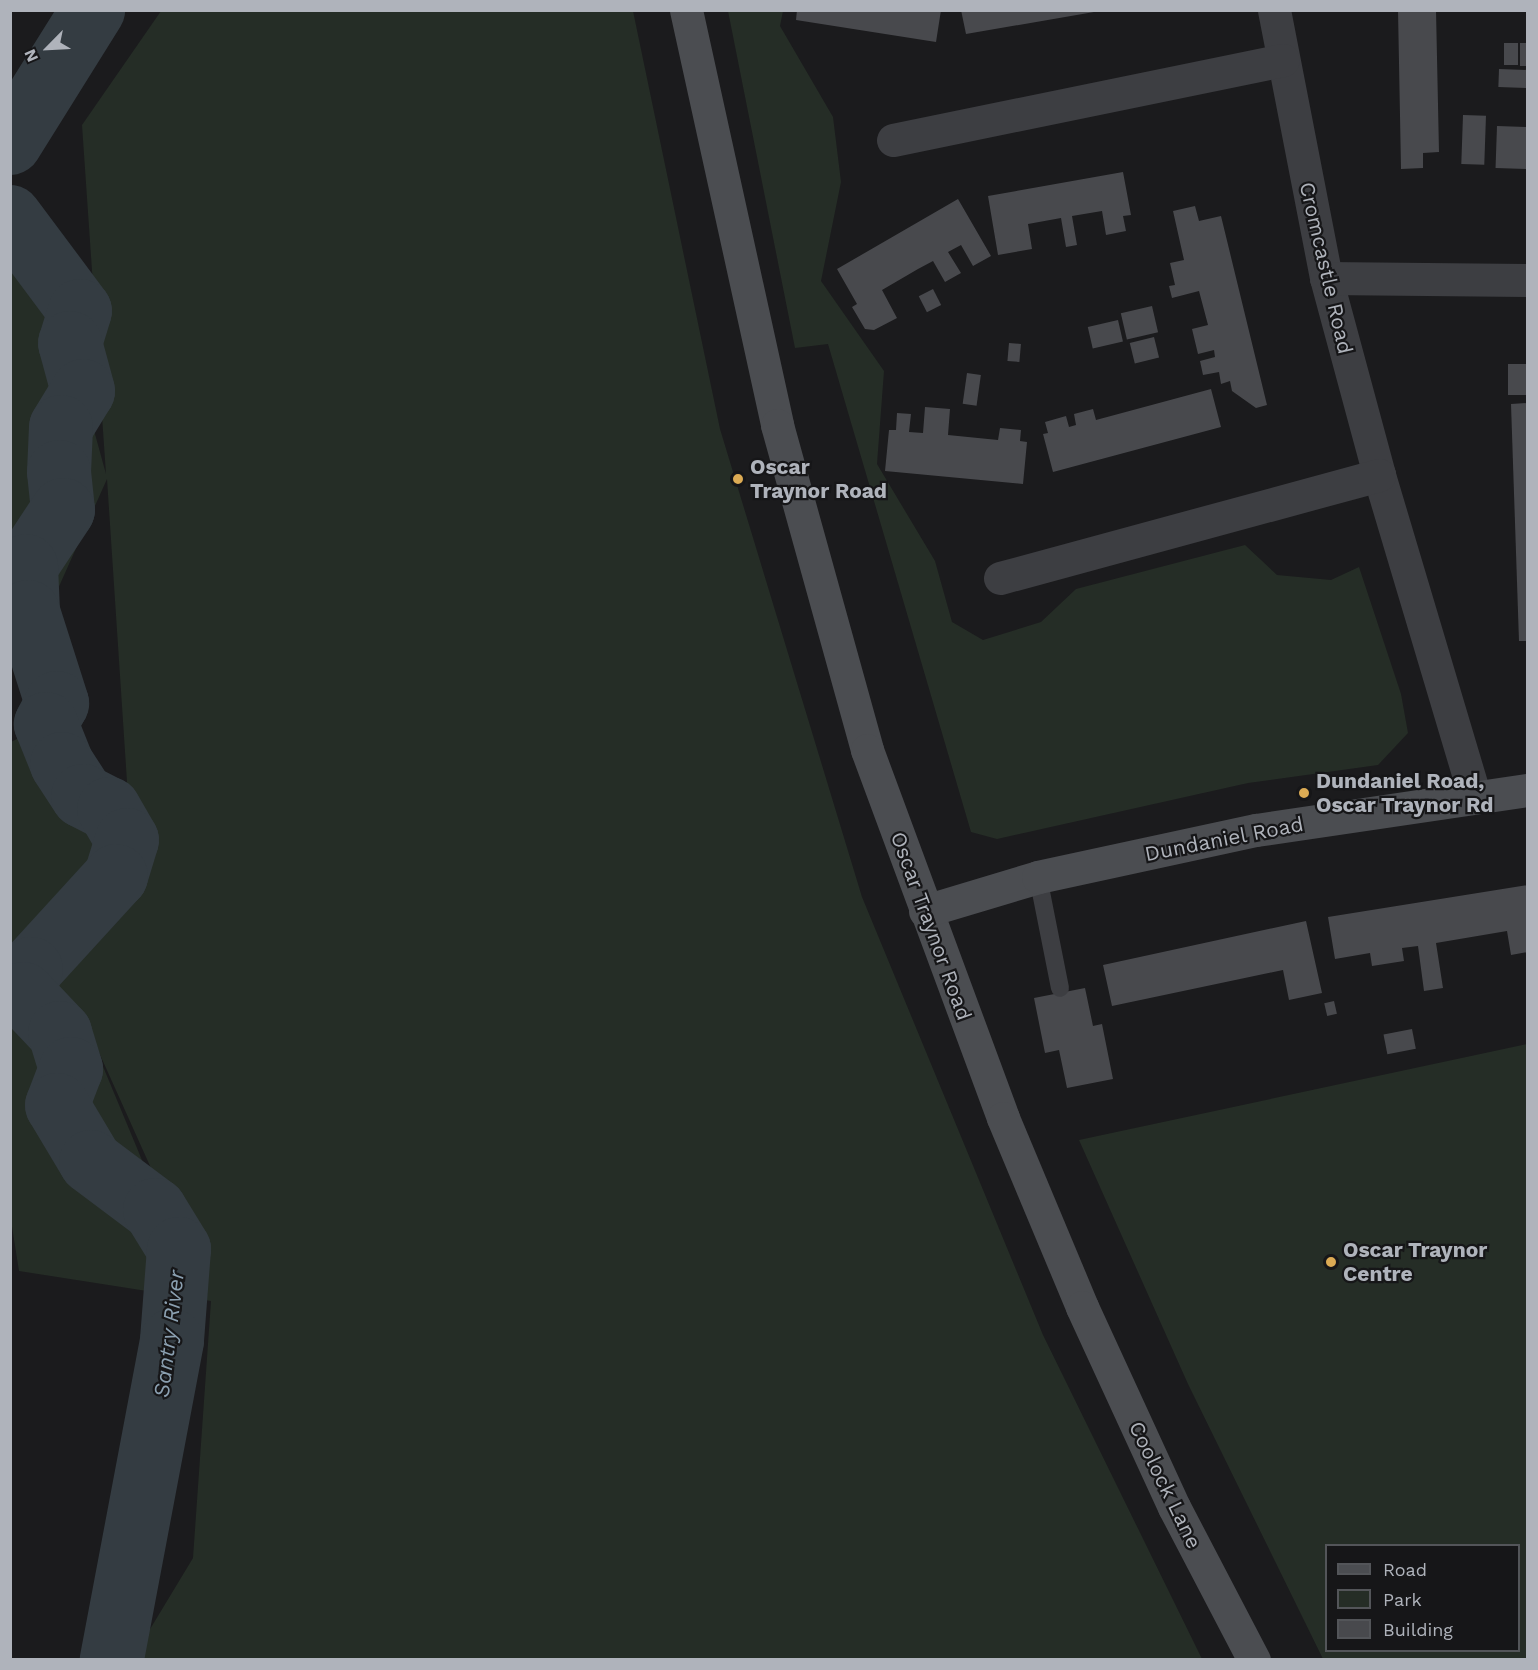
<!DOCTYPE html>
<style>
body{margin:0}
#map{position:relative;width:1538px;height:1670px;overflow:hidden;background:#1b1b1d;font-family:"Work Sans",sans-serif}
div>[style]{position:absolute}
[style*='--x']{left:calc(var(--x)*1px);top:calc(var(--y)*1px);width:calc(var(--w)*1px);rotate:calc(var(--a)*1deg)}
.green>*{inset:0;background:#252d26}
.river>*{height:64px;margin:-32px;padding:0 32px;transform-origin:32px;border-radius:32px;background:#343c42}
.building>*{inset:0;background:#48494d;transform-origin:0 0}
.lane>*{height:18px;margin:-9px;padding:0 9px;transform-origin:9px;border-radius:9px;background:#3d3e42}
.street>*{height:33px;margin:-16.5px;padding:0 16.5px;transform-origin:16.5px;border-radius:16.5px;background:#3d3e42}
.secondary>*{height:33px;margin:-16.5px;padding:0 16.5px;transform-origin:16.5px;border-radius:16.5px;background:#4b4d51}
.dots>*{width:16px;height:16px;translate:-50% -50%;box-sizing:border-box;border:3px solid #161618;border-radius:50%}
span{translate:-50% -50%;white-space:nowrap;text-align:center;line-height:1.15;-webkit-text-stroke:4.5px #161618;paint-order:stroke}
.street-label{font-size:21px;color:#afb3bb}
.poi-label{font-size:21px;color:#afb3bb;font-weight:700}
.left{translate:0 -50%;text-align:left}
.water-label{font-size:22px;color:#8ba0b1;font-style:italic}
.frame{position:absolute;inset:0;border:12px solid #afb3bb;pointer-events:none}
.legend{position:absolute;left:1325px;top:1544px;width:195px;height:108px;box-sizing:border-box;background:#161618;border:2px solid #535559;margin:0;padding:8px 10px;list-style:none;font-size:18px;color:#afb3bb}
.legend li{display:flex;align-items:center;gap:12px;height:30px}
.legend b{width:30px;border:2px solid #535559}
.north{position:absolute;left:18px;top:18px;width:60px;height:60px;-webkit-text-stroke:4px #161618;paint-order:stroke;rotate:246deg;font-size:16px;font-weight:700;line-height:24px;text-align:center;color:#afb3bb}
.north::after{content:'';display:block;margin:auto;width:21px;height:27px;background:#afb3bb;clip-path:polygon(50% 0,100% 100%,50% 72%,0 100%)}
</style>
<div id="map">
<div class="green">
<div style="clip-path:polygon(evenodd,161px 11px,633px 11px,720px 429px,862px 897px,1043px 1335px,1202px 1659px,132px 1659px,193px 1558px,211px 1301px,19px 1271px,10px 1214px,11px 742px,46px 724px,83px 748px,109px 809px,116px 870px,130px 827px,107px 479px,57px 591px,11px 575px,10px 217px,80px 311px,70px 343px,106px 474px,82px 125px,161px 11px,87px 1028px,88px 1028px,208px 1295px,179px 1249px,87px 1028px)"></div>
<div style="clip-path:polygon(728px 11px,783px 11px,780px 26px,833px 117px,841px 182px,821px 281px,884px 371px,877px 464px,935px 561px,952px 622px,983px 640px,1041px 622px,1076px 589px,1245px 545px,1277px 575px,1331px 580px,1359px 567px,1401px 694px,1408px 733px,1378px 765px,1248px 783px,997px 839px,971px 832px,828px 344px,795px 348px)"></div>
<div style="clip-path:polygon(evenodd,1527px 1044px,1527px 1659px,1323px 1659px,1188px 1384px,1079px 1140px,1527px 1044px,1326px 1546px,1518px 1546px,1518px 1650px,1326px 1650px,1326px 1546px)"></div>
</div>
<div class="river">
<div style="--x:10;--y:143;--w:157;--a:-58"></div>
<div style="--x:10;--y:217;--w:117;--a:53.3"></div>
<div style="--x:80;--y:311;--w:34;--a:107"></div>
<div style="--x:70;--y:343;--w:50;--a:74.8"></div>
<div style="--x:83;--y:391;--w:42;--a:121.4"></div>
<div style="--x:61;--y:427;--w:45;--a:92.5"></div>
<div style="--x:59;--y:472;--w:38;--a:84"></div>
<div style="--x:63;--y:510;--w:67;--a:123.5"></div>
<div style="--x:26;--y:566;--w:46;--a:87.5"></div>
<div style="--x:28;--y:612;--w:96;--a:72.3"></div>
<div style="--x:57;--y:703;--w:24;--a:118"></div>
<div style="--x:46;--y:724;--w:43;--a:68.2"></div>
<div style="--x:62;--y:764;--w:38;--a:57"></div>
<div style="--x:83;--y:796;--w:29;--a:27"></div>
<div style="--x:109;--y:809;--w:36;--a:60"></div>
<div style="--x:127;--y:840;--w:38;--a:107"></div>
<div style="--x:116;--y:876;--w:126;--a:132.4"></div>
<div style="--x:31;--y:969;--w:26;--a:108"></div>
<div style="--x:23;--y:994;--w:54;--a:46.5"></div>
<div style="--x:60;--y:1033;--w:38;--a:73"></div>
<div style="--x:71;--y:1069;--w:39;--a:111"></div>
<div style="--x:57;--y:1105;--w:66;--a:59.2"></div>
<div style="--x:91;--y:1162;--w:80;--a:36.9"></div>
<div style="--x:155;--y:1210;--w:46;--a:58.4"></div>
<div style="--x:179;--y:1249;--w:92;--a:94.4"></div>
<div style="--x:172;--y:1341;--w:325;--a:100.7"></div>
</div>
<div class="building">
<div style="clip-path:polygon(797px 10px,941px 10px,936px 42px,796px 20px)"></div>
<div style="clip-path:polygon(961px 10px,1093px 10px,1094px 12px,966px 34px)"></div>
<div style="clip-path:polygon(1398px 10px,1436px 10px,1439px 152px,1423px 153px,1423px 168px,1401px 169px)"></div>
<div style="left:1504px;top:43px;width:14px;height:22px"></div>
<div style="left:1520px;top:43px;width:8px;height:23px"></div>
<div style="left:1499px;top:69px;width:29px;height:18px;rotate:2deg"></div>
<div style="left:1463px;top:115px;width:23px;height:49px;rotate:2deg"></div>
<div style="left:1497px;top:126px;width:31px;height:42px;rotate:2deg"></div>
<div style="clip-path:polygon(1123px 172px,1131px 215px,1123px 216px,1126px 231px,1106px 235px,1102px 211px,1072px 216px,1077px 245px,1066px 247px,1061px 218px,1028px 224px,1032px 249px,998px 255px,988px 196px)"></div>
<div style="clip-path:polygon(958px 199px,991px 256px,973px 266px,961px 245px,948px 252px,961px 273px,945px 282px,933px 261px,918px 269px,882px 290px,897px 318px,874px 330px,865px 329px,852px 307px,857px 304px,837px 269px)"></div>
<div style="clip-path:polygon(1195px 206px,1199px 221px,1221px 216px,1267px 405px,1256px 408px,1232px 391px,1230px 381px,1221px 384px,1219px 372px,1203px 375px,1200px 361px,1215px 357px,1214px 350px,1198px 354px,1192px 329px,1208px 325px,1199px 291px,1172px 298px,1169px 286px,1175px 285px,1170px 263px,1184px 260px,1173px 211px)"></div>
<div style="left:933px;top:289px;width:18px;height:16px;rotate:63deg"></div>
<div style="left:1152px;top:306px;width:27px;height:32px;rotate:77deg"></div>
<div style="left:1118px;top:320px;width:22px;height:31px;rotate:77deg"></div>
<div style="left:1154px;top:337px;width:21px;height:25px;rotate:76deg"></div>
<div style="left:1009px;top:343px;width:12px;height:18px;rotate:5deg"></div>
<div style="left:1508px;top:364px;width:20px;height:31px"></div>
<div style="left:967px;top:373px;width:14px;height:31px;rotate:8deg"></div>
<div style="clip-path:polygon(1211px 389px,1221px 427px,1053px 472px,1043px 434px,1048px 433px,1045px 422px,1066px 416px,1069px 427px,1076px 425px,1074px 414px,1093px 409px,1096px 420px)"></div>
<div style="clip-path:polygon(1528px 403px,1528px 641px,1519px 641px,1511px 404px)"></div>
<div style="clip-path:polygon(925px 407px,950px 409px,948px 435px,998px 440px,1000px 428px,1021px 430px,1020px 441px,1027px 442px,1023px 484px,885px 471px,889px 430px,896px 430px,897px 413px,911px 414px,909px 432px,923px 433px)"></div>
<div style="clip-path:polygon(1528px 885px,1528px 952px,1511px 955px,1507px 931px,1436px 943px,1443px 988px,1424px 991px,1418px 946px,1402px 948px,1404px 961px,1372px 966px,1370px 953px,1335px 959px,1328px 917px)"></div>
<div style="clip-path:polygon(1306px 921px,1322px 993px,1289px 1000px,1283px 970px,1112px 1006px,1103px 965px)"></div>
<div style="clip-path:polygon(1085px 988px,1093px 1026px,1102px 1024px,1113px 1079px,1067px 1088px,1059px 1050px,1045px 1053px,1034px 998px)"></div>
<div style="left:1334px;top:1001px;width:13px;height:10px;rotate:77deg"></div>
<div style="left:1412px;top:1029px;width:20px;height:29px;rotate:79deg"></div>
</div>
<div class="lane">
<div style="--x:1038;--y:877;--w:113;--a:78.8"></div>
</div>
<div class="street">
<div style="--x:1274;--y:10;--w:273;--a:79"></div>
<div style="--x:1326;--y:278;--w:204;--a:74.9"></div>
<div style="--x:1379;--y:475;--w:336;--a:73.4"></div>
<div style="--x:893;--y:140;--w:398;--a:-11.6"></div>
<div style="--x:1326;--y:278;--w:202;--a:0.6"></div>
<div style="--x:1000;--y:578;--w:393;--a:-15.2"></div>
</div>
<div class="secondary">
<div style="--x:686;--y:10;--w:425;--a:77.6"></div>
<div style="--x:777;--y:425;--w:337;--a:74.5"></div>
<div style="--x:867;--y:750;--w:392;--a:69.7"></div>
<div style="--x:1003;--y:1118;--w:205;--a:67.3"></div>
<div style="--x:1082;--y:1307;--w:220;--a:65.3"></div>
<div style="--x:1174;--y:1507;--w:173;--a:62.4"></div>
<div style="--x:925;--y:911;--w:118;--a:-16.7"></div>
<div style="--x:1038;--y:877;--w:223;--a:-12.2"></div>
<div style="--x:1256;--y:830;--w:275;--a:-8.4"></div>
</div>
<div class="dots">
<div style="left:738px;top:479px;background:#dcab54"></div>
<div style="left:1304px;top:793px;background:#dcab54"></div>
<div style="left:1331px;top:1262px;background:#dcab54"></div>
</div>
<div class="street-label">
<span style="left:1326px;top:268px;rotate:77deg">Cromcastle Road</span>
<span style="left:1224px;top:839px;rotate:-11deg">Dundaniel Road</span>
<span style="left:931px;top:926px;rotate:70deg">Oscar Traynor Road</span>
<span style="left:1165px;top:1485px;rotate:64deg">Coolock Lane</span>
</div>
<div class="poi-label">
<span class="left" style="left:750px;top:479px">Oscar<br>Traynor Road</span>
<span class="left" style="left:1316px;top:793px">Dundaniel Road,<br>Oscar Traynor Rd</span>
<span class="left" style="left:1343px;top:1262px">Oscar Traynor<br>Centre</span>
</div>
<div class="water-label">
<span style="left:169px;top:1334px;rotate:-83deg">Santry River</span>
</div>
<div class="frame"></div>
<ul class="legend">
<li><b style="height:8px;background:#4b4d51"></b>Road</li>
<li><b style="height:16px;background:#252d26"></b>Park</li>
<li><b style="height:16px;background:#48494d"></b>Building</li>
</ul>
<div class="north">N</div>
</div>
